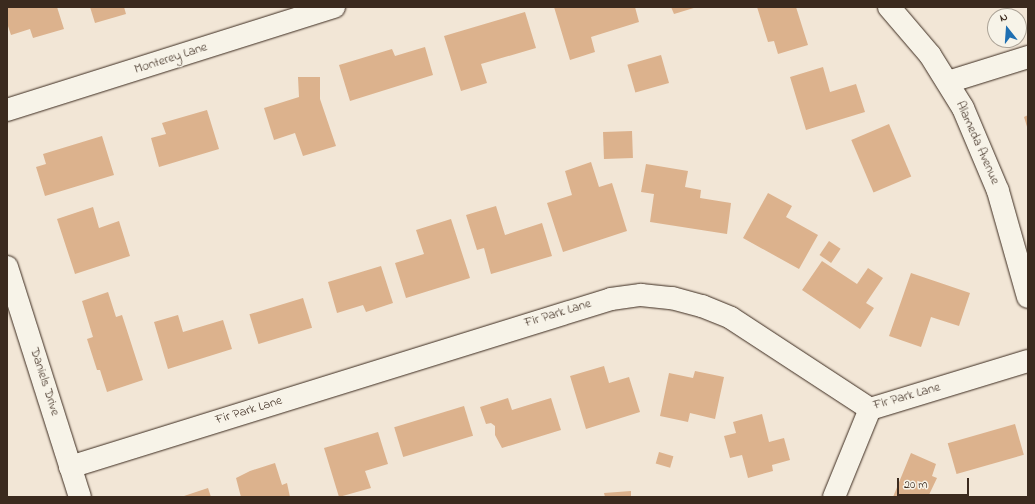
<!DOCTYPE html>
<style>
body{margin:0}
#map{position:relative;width:1035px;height:504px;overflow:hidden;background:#f2e6d6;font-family:"Indie Flower",sans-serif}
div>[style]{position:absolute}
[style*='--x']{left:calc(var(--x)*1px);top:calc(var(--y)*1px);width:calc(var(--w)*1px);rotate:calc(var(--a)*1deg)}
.building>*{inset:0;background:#dcb28d;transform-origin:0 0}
.roads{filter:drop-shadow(0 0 1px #3b2a1e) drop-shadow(0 0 1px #3b2a1e)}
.minor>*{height:22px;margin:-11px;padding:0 11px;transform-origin:11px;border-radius:11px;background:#f7f3e8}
span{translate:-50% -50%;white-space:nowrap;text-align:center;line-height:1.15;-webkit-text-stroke:3px #f7f3e8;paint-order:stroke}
.street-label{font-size:13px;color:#3b2a1e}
.frame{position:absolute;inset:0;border:8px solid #3b2a1e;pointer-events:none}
.north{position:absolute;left:987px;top:8px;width:40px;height:40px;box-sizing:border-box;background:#f7f3e8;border:1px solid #aca397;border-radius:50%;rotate:343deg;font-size:11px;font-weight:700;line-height:16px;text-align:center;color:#3b2a1e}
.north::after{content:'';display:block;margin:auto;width:14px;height:18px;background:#1f6fb2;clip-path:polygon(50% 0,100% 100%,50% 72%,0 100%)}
.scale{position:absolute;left:897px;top:478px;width:72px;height:18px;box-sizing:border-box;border:2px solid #3b2a1e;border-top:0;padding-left:5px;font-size:12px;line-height:14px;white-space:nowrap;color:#3b2a1e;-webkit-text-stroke:3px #f7f3e8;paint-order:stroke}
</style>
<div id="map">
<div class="building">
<div style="clip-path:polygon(7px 7px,57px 7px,64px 29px,33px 38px,30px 29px,11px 35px,7px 23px)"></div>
<div style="clip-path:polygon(90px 7px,124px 7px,126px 14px,95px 23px)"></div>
<div style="clip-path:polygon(554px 7px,635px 7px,639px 22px,591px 37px,595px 52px,570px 60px)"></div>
<div style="clip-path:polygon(671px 7px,697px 7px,674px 14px)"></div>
<div style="clip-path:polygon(757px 7px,796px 7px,808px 45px,778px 54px,774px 41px,768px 42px)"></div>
<div style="clip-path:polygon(525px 12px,536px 48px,481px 64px,487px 83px,461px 91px,444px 36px)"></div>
<div style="clip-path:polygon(425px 47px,433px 75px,350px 101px,339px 65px,392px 49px,395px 56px)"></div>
<div style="left:661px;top:55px;width:29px;height:35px;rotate:74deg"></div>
<div style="clip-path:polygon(823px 67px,830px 92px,856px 84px,865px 112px,806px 130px,790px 77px)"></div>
<div style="clip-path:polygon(298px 77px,320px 77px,320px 99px,336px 146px,303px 156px,295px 133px,274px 140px,264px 108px,299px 97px)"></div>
<div style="clip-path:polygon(207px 110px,219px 149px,159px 167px,151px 138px,166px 134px,162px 123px)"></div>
<div style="clip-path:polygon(1028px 115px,1028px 130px,1024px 117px)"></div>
<div style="left:889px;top:124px;width:57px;height:41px;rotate:67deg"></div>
<div style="left:632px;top:131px;width:27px;height:29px;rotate:88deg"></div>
<div style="clip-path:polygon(102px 136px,114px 175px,45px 196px,36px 167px,46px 164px,43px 154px)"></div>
<div style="clip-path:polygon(591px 162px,599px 187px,612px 183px,627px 231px,563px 252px,547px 203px,572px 195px,565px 171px)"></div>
<div style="clip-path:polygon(646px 164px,688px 171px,685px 187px,701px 190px,700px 198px,731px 203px,727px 234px,650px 222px,654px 194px,641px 192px)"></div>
<div style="clip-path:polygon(768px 193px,792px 206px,786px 217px,818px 235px,799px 269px,743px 238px)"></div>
<div style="clip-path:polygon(496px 206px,505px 235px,542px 223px,552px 256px,491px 274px,484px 248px,477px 250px,466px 215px)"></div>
<div style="clip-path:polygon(93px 207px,99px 228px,119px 221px,130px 256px,75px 274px,57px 219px)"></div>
<div style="clip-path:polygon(451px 219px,470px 278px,406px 298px,395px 263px,424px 254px,416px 230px)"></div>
<div style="left:829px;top:241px;width:14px;height:17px;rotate:34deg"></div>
<div style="clip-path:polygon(822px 261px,857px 284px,868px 268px,883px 278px,866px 303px,874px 308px,860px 329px,802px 290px)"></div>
<div style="clip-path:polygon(381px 266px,393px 303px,366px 312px,363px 305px,337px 313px,328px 282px)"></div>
<div style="clip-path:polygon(911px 273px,970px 293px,959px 326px,931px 317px,921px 347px,889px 336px)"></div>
<div style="clip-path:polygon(108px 292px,116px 317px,122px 315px,143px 380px,107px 392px,100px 370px,97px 370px,87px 339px,93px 337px,82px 301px)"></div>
<div style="left:303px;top:298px;width:31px;height:56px;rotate:73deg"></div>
<div style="clip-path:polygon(178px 315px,183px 332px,223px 320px,232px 349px,168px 369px,154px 322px)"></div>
<div style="clip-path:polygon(604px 366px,609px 383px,629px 377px,640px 412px,586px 429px,570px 376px)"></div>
<div style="clip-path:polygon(695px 371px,724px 377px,715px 419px,690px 413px,688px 422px,660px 416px,669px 373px,693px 378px)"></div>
<div style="clip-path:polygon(508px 398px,512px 410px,551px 398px,561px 430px,502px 448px,495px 435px,495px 426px,491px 423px,486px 424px,480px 407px)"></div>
<div style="left:464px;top:406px;width:31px;height:73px;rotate:73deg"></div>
<div style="clip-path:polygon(762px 414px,769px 442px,784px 438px,790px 460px,772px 465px,773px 471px,748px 478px,742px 455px,730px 458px,724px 436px,736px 433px,733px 422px)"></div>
<div style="left:1015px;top:424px;width:32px;height:70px;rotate:74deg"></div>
<div style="clip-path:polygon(378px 432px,388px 464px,365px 471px,371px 488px,339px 497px,324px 448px)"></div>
<div style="left:659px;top:452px;width:15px;height:12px;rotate:16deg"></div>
<div style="clip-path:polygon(911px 453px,936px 464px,932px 476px,937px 478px,928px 497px,893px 497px)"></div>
<div style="clip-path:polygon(275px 463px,282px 485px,287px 483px,290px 497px,241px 497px,236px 478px,250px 471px)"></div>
<div style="clip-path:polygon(208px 488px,211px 497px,181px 497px)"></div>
<div style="clip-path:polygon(631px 491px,631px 497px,605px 497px,604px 493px)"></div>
</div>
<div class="roads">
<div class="minor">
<div style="--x:889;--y:7;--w:63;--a:49.5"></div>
<div style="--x:930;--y:55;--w:62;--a:58.1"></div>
<div style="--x:963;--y:108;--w:90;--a:67.1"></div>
<div style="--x:998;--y:191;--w:110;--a:74.2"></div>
<div style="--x:948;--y:82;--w:84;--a:-17.4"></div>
<div style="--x:7;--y:110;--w:343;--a:-17.5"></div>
<div style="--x:7;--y:267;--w:241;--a:72.4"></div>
<div style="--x:70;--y:467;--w:566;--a:-17.25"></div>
<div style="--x:611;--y:299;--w:30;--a:-8"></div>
<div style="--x:641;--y:295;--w:31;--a:6"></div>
<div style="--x:672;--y:298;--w:31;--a:15"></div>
<div style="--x:702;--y:306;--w:31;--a:22"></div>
<div style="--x:731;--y:318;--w:166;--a:33.2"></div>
<div style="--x:870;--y:409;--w:165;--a:-16.9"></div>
<div style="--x:834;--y:497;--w:95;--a:-67.8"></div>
</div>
</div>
<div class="street-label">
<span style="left:171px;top:59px;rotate:-18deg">Monterey Lane</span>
<span style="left:977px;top:143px;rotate:66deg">Alameda Avenue</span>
<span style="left:558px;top:314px;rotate:-17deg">Fir Park Lane</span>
<span style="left:44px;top:382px;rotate:72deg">Daniels Drive</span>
<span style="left:907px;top:397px;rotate:-16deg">Fir Park Lane</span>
<span style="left:249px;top:411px;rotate:-17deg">Fir Park Lane</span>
</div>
<div class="frame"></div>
<div class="north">N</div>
<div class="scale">20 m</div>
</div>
